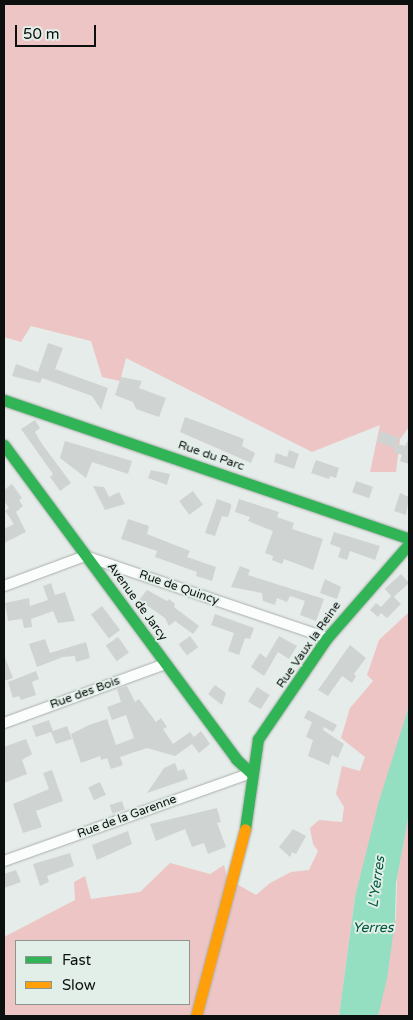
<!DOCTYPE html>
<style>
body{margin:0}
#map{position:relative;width:413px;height:1020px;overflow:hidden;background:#e5ece9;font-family:"Varela Round",sans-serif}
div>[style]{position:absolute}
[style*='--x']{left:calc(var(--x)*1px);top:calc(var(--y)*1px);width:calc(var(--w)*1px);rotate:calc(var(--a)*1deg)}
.green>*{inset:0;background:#eec5c5}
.water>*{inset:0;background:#94dec1}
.building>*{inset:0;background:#cfd4d2;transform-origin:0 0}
.roads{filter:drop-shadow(0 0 1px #a9aeac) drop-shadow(0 0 1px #a9aeac)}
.street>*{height:10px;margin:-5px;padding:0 5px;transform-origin:5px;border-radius:5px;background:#fbfcfc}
.fast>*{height:11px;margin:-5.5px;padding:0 5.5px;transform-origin:5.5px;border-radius:5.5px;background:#30b455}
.slow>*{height:11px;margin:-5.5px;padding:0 5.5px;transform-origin:5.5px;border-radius:5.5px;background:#ff9f0a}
span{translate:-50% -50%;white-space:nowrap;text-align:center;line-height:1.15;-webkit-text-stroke:4px #e2efe9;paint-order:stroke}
.street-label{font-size:12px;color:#0c100e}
.water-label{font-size:14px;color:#00593f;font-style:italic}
.frame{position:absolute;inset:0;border:5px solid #0c100e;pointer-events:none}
.legend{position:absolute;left:15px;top:940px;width:175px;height:65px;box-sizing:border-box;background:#e2efe9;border:1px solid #8c9691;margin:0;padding:6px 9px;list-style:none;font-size:15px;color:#0c100e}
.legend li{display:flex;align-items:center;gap:10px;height:25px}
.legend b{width:25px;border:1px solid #8c9691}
.scale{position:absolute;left:15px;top:25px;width:81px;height:22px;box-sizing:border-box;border:2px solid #0c100e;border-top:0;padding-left:6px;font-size:15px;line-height:18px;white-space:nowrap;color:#0c100e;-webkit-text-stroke:4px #e2efe9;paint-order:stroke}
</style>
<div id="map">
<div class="green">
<div style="clip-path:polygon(4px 4px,409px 4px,409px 427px,400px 439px,396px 472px,370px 472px,380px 425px,312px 452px,126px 358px,120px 381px,102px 377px,91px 341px,31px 326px,21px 342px,4px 337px)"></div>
<div style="clip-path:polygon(evenodd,409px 612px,409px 706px,355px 897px,339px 1016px,4px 1016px,4px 937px,75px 900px,74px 882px,85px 876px,91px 899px,140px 892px,170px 863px,210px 874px,224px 865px,228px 879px,256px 895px,270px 883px,291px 872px,309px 870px,318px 851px,313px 844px,310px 828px,319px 820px,342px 822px,344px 807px,336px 794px,342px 766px,360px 771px,365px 757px,341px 738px,350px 708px,373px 681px,367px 675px,379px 640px,409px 612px,16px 941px,189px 941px,189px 1004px,16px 1004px,16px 941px)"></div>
<div style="clip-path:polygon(409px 814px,409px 1016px,378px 1016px,396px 917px,397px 877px)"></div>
</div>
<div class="water">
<div style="clip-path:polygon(409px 706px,409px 814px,396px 883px,395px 921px,387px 979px,378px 1016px,339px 1016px,355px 897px,379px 801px)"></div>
</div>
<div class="building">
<div style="clip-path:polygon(48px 343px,63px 348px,55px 369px,108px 388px,101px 410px,92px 396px,42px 378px,40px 383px,12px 376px,16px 364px,38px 372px)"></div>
<div style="clip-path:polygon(121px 377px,142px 381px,139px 388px,166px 398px,159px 417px,136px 409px,133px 402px,115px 395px)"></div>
<div style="clip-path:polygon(185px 417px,244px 439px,242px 446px,255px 453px,251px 463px,180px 432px)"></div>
<div style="clip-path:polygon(35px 420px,40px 428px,35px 432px,42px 444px,71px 483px,60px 491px,50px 477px,53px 474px,21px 429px)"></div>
<div style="clip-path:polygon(381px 431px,399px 438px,397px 444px,405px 446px,409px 438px,409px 464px,400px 461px,402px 455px,394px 452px,395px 448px,377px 442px)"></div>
<div style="clip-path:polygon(65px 441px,132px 461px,128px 474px,92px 462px,86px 478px,60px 458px)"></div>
<div style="clip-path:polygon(289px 450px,299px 454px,294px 469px,274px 462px,276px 453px,287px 457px)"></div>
<div style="clip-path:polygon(316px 460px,339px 468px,336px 478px,330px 476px,329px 479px,311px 473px)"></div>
<div style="clip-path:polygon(151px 470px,170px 474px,167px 485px,148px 478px)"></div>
<div style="left:356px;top:481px;width:18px;height:12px;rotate:19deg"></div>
<div style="clip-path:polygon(12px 484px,22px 498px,19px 500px,23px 506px,16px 512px,26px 532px,4px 543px,4px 529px,14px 524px,5px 511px,9px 508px,4px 501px,4px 490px)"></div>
<div style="clip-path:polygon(93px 486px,104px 487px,109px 497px,119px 492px,125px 504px,105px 510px)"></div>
<div style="left:193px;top:491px;width:17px;height:17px;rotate:54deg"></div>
<div style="clip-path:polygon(400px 493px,409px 497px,406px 515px,394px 511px)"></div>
<div style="clip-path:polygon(217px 499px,231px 504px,231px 508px,228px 517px,222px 516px,215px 536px,205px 533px)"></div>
<div style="clip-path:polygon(239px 499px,279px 512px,277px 517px,294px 523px,292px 529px,323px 539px,313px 570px,284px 559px,282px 564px,272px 560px,273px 556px,265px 553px,273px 531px,248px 521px,250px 517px,235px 512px)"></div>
<div style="clip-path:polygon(128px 519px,149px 526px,147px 534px,190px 551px,187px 557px,216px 567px,212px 581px,196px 576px,197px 572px,155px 557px,157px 551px,121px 539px)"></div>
<div style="clip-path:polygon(334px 532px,380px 546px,375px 560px,350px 551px,347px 560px,338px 557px,341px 548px,330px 544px)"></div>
<div style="clip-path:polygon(240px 566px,250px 570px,248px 575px,324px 599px,316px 621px,300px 615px,305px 601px,290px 596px,287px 602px,277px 598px,275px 605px,263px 601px,262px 593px,231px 587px)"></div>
<div style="left:401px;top:574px;width:12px;height:22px;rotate:48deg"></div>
<div style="clip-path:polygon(325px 579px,341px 587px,337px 599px,320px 593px)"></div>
<div style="clip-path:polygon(51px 583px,55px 595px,65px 592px,75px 621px,58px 623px,53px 611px,31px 619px,32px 627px,24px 628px,22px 619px,8px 621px,5px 603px,29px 598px,30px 606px,48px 600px,43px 586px)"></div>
<div style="clip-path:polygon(147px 590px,167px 601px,169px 599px,175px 604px,174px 607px,199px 626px,193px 634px,175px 621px,169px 626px,165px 618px,139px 600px)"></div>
<div style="clip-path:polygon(392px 595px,401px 604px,387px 618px,381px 613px,378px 617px,370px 610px,376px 603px,381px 607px)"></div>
<div style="left:102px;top:606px;width:30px;height:14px;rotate:53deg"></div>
<div style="clip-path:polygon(215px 614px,254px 628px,250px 639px,245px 638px,239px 655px,228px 651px,234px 633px,211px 625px)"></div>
<div style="left:190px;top:636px;width:14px;height:14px;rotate:54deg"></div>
<div style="clip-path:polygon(279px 636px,297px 646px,289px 659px,278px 652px,264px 676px,251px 667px,260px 653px,266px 658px)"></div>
<div style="left:118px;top:637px;width:19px;height:15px;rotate:55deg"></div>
<div style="clip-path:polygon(45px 639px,50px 653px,86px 642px,90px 658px,76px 662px,75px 656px,63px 657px,37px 667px,29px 644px)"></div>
<div style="clip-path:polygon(350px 645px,366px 658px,354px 674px,356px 676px,352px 683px,342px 676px,328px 696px,318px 690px)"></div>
<div style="clip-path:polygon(4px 655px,13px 678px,4px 681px)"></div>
<div style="clip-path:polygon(36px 671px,39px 679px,32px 682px,36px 695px,21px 700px,19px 696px,13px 698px,8px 682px)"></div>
<div style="clip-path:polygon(215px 685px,226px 693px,222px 705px,208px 694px)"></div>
<div style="clip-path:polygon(127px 686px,135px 702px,139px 699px,156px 722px,161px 718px,167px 727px,163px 729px,173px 744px,190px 732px,194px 737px,201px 731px,210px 744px,199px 753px,192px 744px,175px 756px,147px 748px,120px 757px,123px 765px,111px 769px,107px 758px,101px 760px,100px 756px,81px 763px,71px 734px,89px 725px,107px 719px,116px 745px,134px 738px,126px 715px,112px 720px,107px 707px,121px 702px,117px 689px)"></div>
<div style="left:257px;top:687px;width:15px;height:17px;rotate:32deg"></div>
<div style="clip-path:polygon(308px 710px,337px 725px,333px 732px,324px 727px,323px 730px,344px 744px,338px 758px,332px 755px,329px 765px,308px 756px,313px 740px,306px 737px,312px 722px,304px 718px)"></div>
<div style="clip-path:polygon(49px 720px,53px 731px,67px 726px,72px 739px,56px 744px,51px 732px,36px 737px,32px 726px)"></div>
<div style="clip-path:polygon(26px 739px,32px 754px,22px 760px,27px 774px,4px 783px,4px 747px)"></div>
<div style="clip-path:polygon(175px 763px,178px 771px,184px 769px,188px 779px,147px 793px,164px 768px)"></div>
<div style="clip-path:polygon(52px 770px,63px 801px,36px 811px,42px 827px,23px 833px,13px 804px,49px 789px,43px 773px)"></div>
<div style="left:100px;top:782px;width:14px;height:13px;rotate:65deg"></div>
<div style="left:122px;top:801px;width:9px;height:13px;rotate:72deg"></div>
<div style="clip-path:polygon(217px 808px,221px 822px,217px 823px,226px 847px,208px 854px,204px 843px,192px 847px,185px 829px,156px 841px,150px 824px)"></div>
<div style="clip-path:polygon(293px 829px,306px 836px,296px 854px,292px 852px,290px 857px,279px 847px)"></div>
<div style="clip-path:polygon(128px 831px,132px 844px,97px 860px,92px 845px)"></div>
<div style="clip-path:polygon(70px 853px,74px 866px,47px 876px,49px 882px,40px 886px,33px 864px)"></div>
<div style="clip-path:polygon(16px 870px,21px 882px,4px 888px,4px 874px)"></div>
</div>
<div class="roads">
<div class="street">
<div style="--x:4;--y:586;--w:86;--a:-20.3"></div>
<div style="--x:85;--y:556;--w:256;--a:18.7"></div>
<div style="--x:4;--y:723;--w:171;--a:-20.1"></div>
<div style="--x:4;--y:861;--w:262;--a:-19.6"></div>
</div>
<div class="fast">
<div style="--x:4;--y:400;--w:428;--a:18.9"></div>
<div style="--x:4;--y:445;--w:390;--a:53.5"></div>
<div style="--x:236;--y:759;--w:21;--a:43"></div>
<div style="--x:245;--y:829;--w:91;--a:-81.8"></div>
<div style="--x:258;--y:739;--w:122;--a:-55.7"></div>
<div style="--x:327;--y:638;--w:125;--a:-48.9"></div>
</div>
<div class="slow">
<div style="--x:196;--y:1016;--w:193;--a:-75.3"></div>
</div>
</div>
<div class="street-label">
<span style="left:211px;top:456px;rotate:19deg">Rue du Parc</span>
<span style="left:179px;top:588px;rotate:19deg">Rue de Quincy</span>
<span style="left:137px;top:602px;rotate:54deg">Avenue de Jarcy</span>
<span style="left:309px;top:645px;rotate:-55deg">Rue Vaux la Reine</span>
<span style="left:85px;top:693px;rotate:-20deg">Rue des Bois</span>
<span style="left:127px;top:817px;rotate:-20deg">Rue de la Garenne</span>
</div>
<div class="water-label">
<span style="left:377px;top:882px;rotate:-82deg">L'Yerres</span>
<span style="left:373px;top:928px">Yerres</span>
</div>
<div class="frame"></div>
<ul class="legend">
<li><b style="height:6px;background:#30b455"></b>Fast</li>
<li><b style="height:6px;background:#ff9f0a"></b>Slow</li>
</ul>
<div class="scale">50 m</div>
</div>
